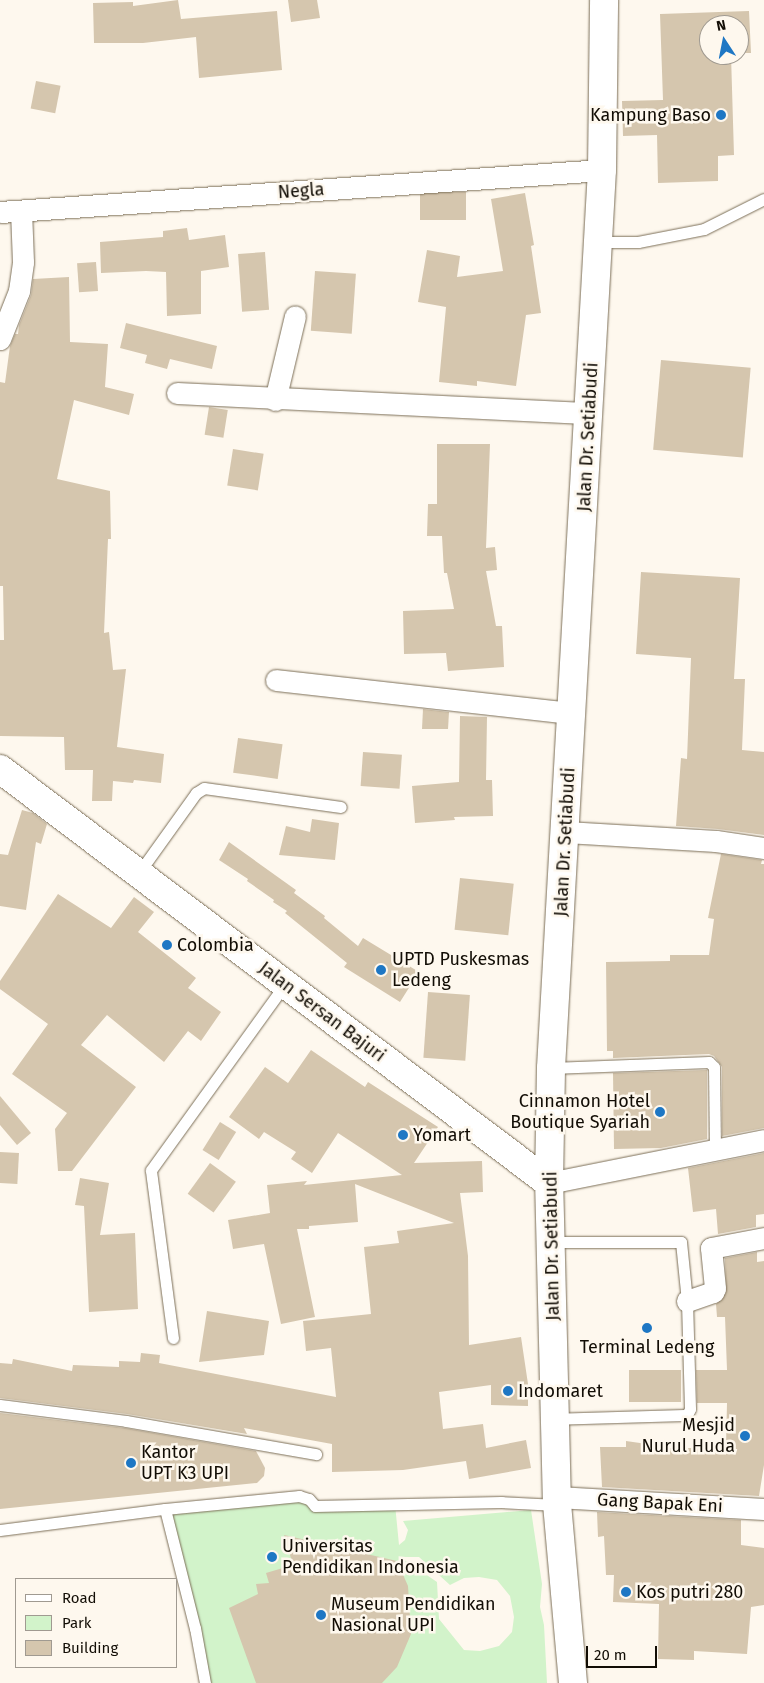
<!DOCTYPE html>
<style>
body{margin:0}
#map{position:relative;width:764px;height:1683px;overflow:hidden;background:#fef8ee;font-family:"Fira Sans",sans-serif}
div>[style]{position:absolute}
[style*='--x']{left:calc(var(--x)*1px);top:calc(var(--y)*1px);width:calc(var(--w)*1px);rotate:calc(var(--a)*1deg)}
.green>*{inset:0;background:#d2f3ca}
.building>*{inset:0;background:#d5c6ae;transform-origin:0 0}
.roads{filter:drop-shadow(0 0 1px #7c6f58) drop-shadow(0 0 1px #7c6f58)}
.lane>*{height:11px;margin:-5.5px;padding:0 5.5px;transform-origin:5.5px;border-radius:5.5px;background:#fff}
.street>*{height:21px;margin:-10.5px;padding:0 10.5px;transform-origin:10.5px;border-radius:10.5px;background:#fff}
.secondary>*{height:28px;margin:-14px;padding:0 14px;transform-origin:14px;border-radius:14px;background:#fff}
.primary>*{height:28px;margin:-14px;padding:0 14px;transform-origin:14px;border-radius:14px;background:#fff}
.dots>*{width:14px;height:14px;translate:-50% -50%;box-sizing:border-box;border:2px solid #fef8ee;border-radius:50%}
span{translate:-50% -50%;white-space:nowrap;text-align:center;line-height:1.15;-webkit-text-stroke:5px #fef8ee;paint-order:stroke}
.poi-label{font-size:18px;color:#120d05}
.right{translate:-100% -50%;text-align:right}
.left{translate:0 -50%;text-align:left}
.street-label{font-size:18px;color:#120d05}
.legend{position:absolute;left:15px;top:1578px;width:162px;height:90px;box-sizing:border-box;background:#fef8ee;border:1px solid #a09a91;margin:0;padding:6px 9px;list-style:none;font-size:15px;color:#120d05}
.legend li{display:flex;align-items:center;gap:10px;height:25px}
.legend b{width:25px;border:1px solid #a09a91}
.north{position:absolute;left:699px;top:15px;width:50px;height:50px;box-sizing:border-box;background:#fef8ee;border:1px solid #a09a91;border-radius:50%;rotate:349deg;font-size:14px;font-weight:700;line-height:20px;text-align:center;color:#120d05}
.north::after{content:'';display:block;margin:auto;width:18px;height:22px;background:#1e77c4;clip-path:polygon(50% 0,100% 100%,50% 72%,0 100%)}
.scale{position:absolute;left:586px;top:1646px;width:71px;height:22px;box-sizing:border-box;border:2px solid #120d05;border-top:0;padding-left:6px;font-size:15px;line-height:18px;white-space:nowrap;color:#120d05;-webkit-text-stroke:4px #fef8ee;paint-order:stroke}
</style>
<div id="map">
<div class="green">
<div style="clip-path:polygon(evenodd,299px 1496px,315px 1506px,395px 1504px,399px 1545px,405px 1540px,408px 1530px,403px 1521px,531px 1510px,542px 1584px,540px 1607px,544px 1625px,547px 1683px,209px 1683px,168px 1511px,299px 1496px,400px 1557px,419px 1557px,450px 1585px,464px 1578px,479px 1577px,497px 1580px,510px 1596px,514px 1617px,512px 1632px,499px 1646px,480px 1651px,464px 1650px,439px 1619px,437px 1582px,400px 1557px)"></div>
</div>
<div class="building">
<div style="clip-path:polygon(178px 0,181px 19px,277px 11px,282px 70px,199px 78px,196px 37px,143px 43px,94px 43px,93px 3px,133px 2px,133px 6px)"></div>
<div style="clip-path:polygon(288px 0,317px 0,320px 18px,291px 22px)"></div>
<div style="clip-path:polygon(749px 11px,751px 53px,739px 53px,739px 25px,709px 25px,709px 55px,731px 55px,734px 155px,718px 156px,718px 181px,658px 183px,657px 135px,623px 136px,622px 101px,663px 100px,660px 14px)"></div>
<div style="left:36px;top:81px;width:25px;height:28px;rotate:11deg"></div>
<div style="left:466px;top:192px;width:28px;height:46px;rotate:90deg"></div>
<div style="clip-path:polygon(525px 193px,534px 245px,531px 246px,541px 313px,526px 315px,516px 386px,477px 381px,477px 386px,439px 382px,446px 307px,418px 302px,427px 250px,460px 256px,457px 277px,503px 271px,491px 199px)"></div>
<div style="clip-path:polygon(187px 228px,189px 240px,225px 235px,229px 267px,201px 271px,201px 314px,167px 316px,166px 272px,146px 271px,101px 273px,100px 242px,163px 237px,163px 231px)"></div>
<div style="left:265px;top:252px;width:58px;height:27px;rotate:86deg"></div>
<div style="left:96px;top:262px;width:29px;height:19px;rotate:86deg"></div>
<div style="left:315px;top:271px;width:41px;height:60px;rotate:4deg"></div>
<div style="clip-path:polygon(69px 277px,70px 342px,108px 344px,105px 387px,134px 394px,129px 415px,74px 400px,57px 479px,110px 491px,111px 539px,108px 539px,104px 633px,109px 632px,113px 670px,126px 669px,117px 747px,164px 754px,161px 783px,134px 780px,133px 783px,113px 781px,112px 801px,92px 801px,93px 770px,65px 770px,64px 737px,0 736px,0 640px,4px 640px,3px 586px,0 586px,0 382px,5px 383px,10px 346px,15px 334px,18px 334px,19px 325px,31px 295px,33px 279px)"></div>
<div style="clip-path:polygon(126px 323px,217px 346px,212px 369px,170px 359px,167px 369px,145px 363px,147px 355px,120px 348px)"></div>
<div style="left:661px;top:360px;width:90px;height:90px;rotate:5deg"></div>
<div style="left:209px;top:407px;width:19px;height:28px;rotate:9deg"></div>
<div style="clip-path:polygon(437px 444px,490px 444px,486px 548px,495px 547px,497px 570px,486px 571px,496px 626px,502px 626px,504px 667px,448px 671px,446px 653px,404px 654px,403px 611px,454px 609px,447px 573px,444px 573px,442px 536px,427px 536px,428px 504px,437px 504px)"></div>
<div style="left:233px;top:449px;width:31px;height:37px;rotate:9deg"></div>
<div style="clip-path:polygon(641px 572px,740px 578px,734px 679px,745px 679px,742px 750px,764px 752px,764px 835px,718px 829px,676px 826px,681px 758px,687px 759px,691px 658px,636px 654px)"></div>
<div style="clip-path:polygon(423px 709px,449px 712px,448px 729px,422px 729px)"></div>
<div style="clip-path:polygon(460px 716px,487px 717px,486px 780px,492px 780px,493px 816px,454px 817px,455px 820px,415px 823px,412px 786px,459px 782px)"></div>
<div style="left:238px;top:738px;width:45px;height:35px;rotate:8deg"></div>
<div style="left:363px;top:752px;width:39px;height:34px;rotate:4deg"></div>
<div style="clip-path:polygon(22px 810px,33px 813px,47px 824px,41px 844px,36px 842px,26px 910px,0 906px,0 854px,8px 855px)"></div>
<div style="clip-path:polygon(312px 819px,339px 823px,335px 860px,279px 855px,286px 826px,310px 832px)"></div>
<div style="clip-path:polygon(229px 842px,296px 890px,294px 893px,325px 916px,324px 918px,358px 946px,363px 938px,419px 972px,400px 1002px,344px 967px,347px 963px,285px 913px,287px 911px,273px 902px,274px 900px,247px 881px,248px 879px,219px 860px)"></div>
<div style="clip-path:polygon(721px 854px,762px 860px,761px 864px,764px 864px,764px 1128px,722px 1136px,722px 1067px,714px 1056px,709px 1054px,613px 1058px,613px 1051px,607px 1051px,606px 962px,670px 961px,670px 955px,709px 955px,714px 919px,708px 918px)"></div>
<div style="left:460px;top:878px;width:54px;height:52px;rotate:6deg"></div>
<div style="clip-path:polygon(58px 894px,111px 928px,134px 897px,154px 912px,138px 932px,196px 978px,188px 988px,221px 1012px,201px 1041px,188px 1031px,164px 1062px,107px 1015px,81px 1045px,136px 1087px,72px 1171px,58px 1171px,55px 1129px,67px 1113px,12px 1074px,48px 1024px,0 989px,0 981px)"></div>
<div style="left:428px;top:992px;width:42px;height:66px;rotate:4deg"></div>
<div style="clip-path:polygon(311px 1050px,365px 1087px,368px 1082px,438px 1127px,414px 1163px,482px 1161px,483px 1192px,460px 1193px,468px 1256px,469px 1345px,521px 1337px,528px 1384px,528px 1406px,491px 1405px,491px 1385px,439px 1392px,443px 1429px,483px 1424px,486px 1448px,526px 1440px,531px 1468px,469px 1479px,466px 1461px,403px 1470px,332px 1472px,332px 1444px,244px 1428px,247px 1434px,127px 1414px,0 1398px,0 1363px,12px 1364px,13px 1359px,72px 1371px,73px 1365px,119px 1367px,119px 1361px,140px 1362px,141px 1353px,160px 1355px,159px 1363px,336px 1397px,331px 1348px,306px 1351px,303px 1321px,371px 1314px,364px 1247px,399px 1243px,397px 1231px,454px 1223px,355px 1184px,358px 1222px,309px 1226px,309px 1229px,297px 1229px,315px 1317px,281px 1324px,264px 1244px,233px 1249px,228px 1220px,270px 1213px,267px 1185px,307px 1181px,304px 1185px,402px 1175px,338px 1133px,312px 1173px,291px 1159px,296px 1152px,264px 1132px,259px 1139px,229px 1117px,265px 1067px,288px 1083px)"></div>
<div style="clip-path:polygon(707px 1070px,707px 1139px,661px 1148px,614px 1149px,613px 1073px)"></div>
<div style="clip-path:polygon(0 1096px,31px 1133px,17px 1145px,0 1125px)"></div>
<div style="left:220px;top:1122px;width:19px;height:33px;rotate:32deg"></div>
<div style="left:0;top:1152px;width:19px;height:31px;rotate:3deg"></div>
<div style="clip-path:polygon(764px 1153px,764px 1214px,756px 1215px,756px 1227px,718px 1234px,716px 1209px,693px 1212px,688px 1168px)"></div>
<div style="left:210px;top:1163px;width:32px;height:38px;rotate:36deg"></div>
<div style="clip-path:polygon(80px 1178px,109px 1183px,100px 1235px,135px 1233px,138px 1309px,89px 1312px,84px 1206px,75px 1205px)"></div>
<div style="clip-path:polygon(757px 1252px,757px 1262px,764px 1261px,764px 1465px,759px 1496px,602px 1487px,600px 1447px,626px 1447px,626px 1441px,647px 1444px,646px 1448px,694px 1448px,694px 1444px,726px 1444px,727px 1403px,697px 1403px,696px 1370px,727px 1370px,725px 1317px,717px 1317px,716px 1304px,726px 1293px,725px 1258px)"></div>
<div style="clip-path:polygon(207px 1311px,269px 1321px,264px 1355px,199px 1362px)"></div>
<div style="left:629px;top:1370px;width:52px;height:32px"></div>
<div style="clip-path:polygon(0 1413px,125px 1428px,256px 1451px,265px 1468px,264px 1476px,257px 1483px,0 1509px)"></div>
<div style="clip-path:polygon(597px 1512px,741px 1520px,741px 1545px,764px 1548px,764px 1605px,751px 1607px,747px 1654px,694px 1651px,694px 1660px,658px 1659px,659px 1604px,613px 1602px,614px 1575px,606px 1575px,604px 1536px,598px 1537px)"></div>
<div style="clip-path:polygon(284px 1535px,397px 1561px,408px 1586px,411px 1634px,397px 1667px,382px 1683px,256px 1683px,229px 1608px,258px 1594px,256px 1584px,269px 1583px,266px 1573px,293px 1565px)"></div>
</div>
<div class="roads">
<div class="lane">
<div style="--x:599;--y:242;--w:39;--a:0"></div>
<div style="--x:638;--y:242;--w:67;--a:-11.1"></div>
<div style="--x:704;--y:229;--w:67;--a:-26.6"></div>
<div style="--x:138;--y:874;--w:100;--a:-54.4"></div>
<div style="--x:196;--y:793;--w:9;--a:-32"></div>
<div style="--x:204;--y:788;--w:138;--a:7.9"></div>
<div style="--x:551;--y:1068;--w:158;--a:-2.2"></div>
<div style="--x:709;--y:1062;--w:7;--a:45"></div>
<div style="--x:714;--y:1067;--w:83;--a:89.3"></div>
<div style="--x:550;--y:1242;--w:131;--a:0"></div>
<div style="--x:681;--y:1242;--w:59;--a:84.2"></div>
<div style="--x:687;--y:1301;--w:108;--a:88.4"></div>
<div style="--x:690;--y:1409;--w:7;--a:117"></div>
<div style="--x:687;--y:1415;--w:132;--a:178.3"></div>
<div style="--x:173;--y:1338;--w:169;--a:-97.5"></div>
<div style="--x:151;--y:1170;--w:229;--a:-54.2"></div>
<div style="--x:0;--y:1405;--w:127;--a:7.2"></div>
<div style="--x:126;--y:1421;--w:193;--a:9.9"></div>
<div style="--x:165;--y:1509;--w:123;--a:75.9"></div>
<div style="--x:195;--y:1628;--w:56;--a:79.7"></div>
<div style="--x:0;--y:1530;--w:166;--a:-7.3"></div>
<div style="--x:165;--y:1509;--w:135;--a:-5.5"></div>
<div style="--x:299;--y:1496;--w:10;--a:17"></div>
<div style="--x:309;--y:1499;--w:9;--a:49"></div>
<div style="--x:315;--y:1506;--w:186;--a:-1.2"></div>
<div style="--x:501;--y:1502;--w:56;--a:3.1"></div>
</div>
<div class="street">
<div style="--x:0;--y:212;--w:603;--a:-3.99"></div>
<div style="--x:0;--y:339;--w:52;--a:-68.4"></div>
<div style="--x:19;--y:291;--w:29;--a:-82"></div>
<div style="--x:23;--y:262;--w:51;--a:-92.2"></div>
<div style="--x:177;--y:393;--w:413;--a:2.8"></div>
<div style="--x:275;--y:400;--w:86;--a:-76.6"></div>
<div style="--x:276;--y:680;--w:297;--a:6.4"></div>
<div style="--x:566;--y:832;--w:150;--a:3.4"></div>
<div style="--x:716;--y:841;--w:49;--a:8.3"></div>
<div style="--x:549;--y:1183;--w:219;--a:-11.3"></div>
<div style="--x:687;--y:1301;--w:28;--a:-19"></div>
<div style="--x:713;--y:1292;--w:4;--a:-63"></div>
<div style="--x:715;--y:1288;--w:40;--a:-95.7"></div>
<div style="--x:711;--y:1248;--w:54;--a:-10.7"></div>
<div style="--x:557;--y:1497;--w:207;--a:3.3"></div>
</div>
<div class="secondary">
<div style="--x:0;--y:769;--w:688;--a:37.02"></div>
</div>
<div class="primary">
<div style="--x:573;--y:1683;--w:179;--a:-95.1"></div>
<div style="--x:557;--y:1505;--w:322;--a:-91.4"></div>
<div style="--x:549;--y:1183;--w:115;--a:-89"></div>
<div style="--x:551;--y:1068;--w:899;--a:-86.75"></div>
<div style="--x:602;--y:170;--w:170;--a:-89.3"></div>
</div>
</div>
<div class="dots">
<div style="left:721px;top:115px;background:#1e77c4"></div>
<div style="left:167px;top:945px;background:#1e77c4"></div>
<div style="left:381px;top:970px;background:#1e77c4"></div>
<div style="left:660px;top:1112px;background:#1e77c4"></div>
<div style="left:403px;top:1135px;background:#1e77c4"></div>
<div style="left:647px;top:1328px;background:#1e77c4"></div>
<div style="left:508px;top:1391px;background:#1e77c4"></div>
<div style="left:745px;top:1436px;background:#1e77c4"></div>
<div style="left:131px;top:1463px;background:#1e77c4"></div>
<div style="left:272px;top:1557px;background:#1e77c4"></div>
<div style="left:626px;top:1592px;background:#1e77c4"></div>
<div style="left:321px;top:1615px;background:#1e77c4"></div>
</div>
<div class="poi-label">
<span class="right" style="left:711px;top:115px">Kampung Baso</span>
<span class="left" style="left:177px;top:945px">Colombia</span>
<span class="left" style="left:392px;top:970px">UPTD Puskesmas<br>Ledeng</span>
<span class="right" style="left:650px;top:1112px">Cinnamon Hotel<br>Boutique Syariah</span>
<span class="left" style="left:413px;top:1135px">Yomart</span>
<span style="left:647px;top:1347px">Terminal Ledeng</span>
<span class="left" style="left:518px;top:1391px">Indomaret</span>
<span class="right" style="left:735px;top:1436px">Mesjid<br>Nurul Huda</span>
<span class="left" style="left:141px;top:1463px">Kantor<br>UPT K3 UPI</span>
<span class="left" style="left:282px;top:1557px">Universitas<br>Pendidikan Indonesia</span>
<span class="left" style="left:636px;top:1592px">Kos putri 280</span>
<span class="left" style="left:331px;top:1615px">Museum Pendidikan<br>Nasional UPI</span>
</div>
<div class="street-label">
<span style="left:301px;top:191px;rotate:-4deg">Negla</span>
<span style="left:588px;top:437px;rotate:-87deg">Jalan Dr. Setiabudi</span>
<span style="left:565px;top:842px;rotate:-87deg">Jalan Dr. Setiabudi</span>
<span style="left:322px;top:1012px;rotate:37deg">Jalan Sersan Bajuri</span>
<span style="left:552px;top:1246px;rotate:-91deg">Jalan Dr. Setiabudi</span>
<span style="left:660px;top:1503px;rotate:3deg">Gang Bapak Eni</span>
</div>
<ul class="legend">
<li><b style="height:6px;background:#fff"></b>Road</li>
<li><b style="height:14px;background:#d2f3ca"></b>Park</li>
<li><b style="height:14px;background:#d5c6ae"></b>Building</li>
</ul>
<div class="north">N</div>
<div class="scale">20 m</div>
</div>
